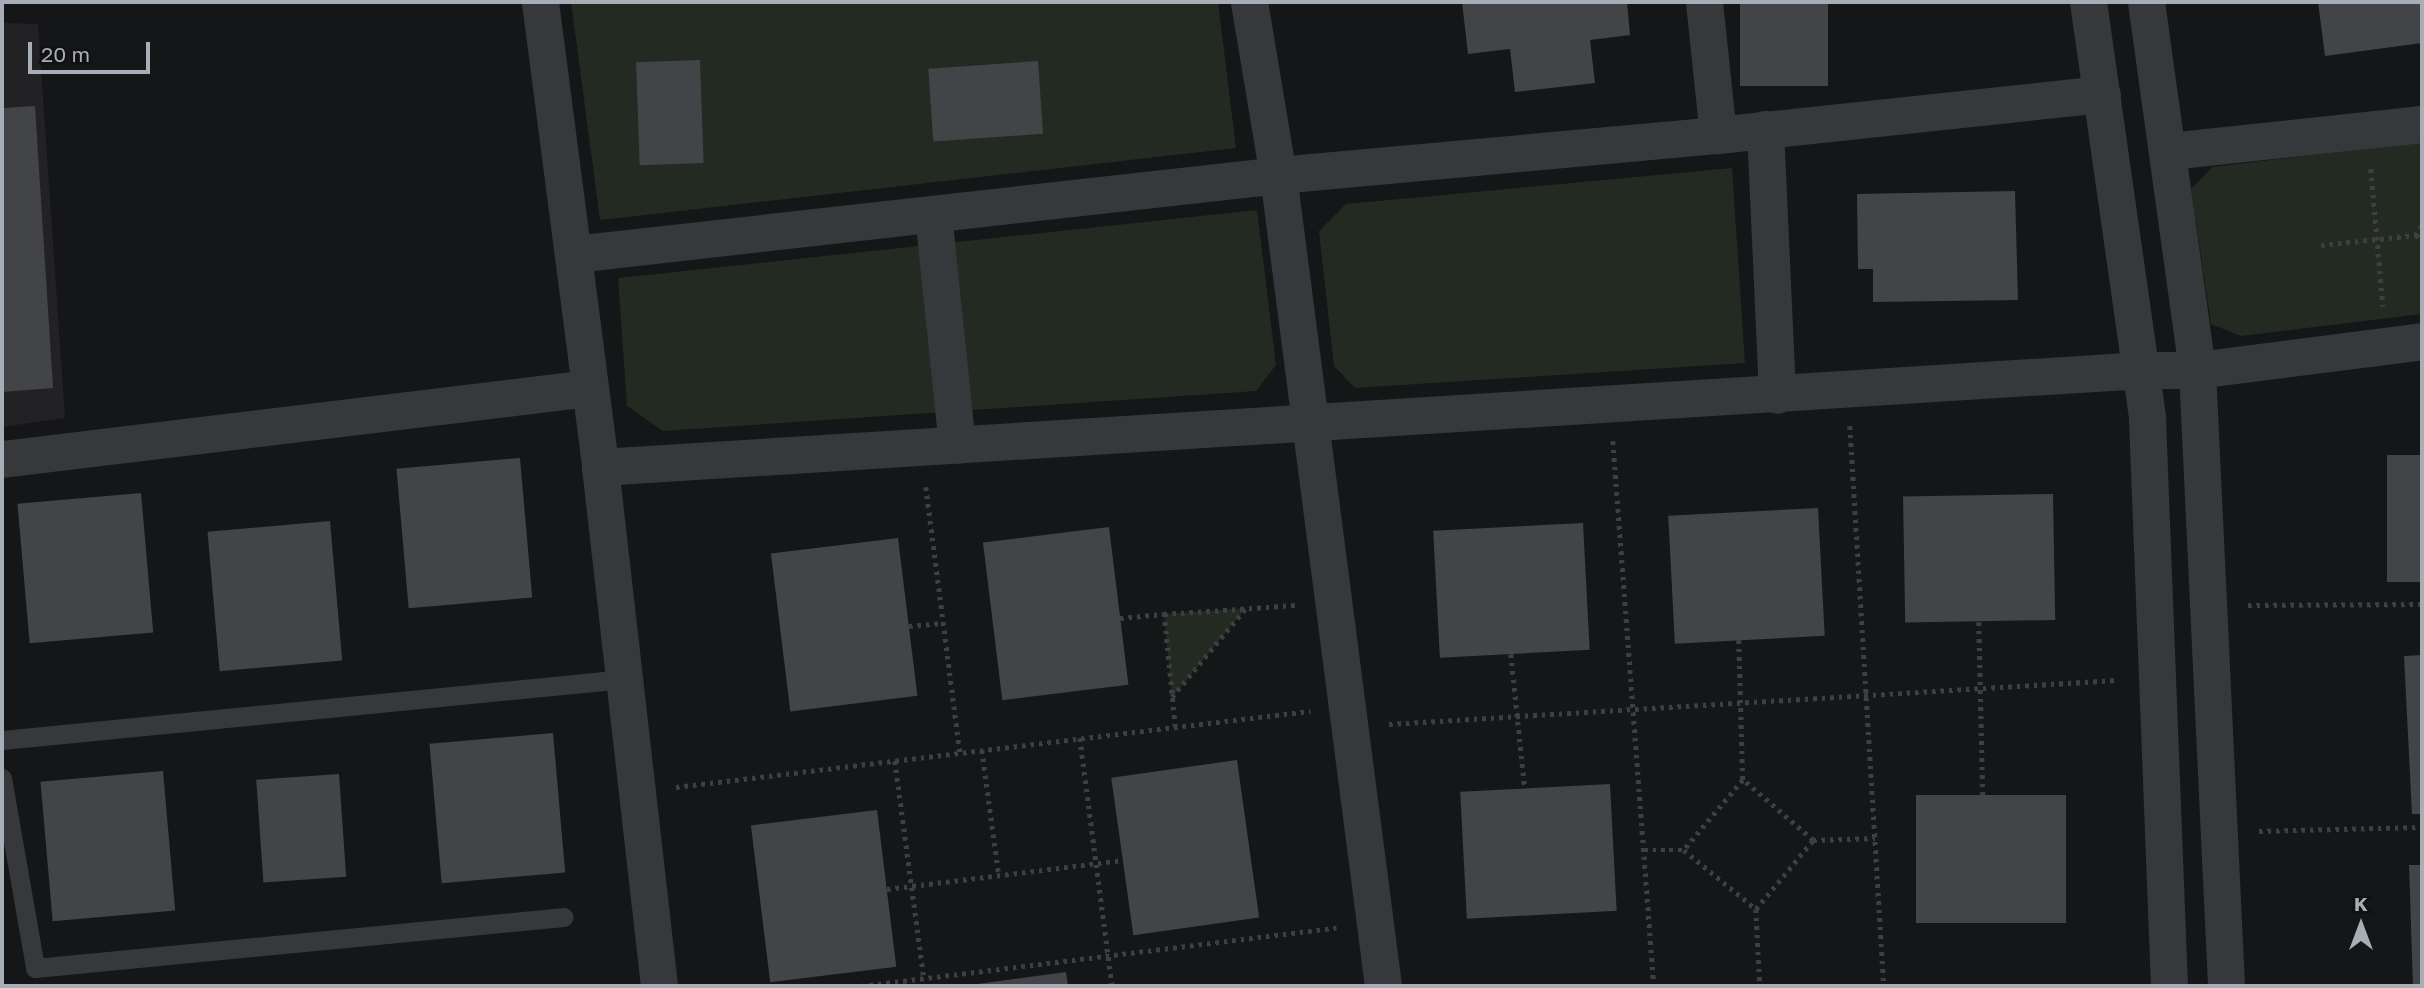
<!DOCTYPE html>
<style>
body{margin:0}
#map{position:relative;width:2424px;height:988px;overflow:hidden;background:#151617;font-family:"Golos Text",sans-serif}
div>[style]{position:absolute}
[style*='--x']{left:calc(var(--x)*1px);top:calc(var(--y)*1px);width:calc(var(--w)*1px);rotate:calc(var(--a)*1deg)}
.built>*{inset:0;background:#222224}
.green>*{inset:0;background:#222a22}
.building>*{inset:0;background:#424447;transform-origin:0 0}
.path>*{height:4.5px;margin-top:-2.25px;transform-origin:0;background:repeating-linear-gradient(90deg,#3d3f43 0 3.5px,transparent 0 8.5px)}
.lane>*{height:19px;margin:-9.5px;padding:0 9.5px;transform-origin:9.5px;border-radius:9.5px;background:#37383c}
.street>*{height:37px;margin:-18.5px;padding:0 18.5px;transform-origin:18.5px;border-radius:18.5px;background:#37383c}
span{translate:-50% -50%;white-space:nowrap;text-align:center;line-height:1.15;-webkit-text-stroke:5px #111112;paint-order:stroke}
.frame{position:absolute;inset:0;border:4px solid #a8aeb6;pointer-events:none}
.north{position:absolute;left:2326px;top:890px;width:70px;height:70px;-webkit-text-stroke:5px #111112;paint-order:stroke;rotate:0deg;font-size:19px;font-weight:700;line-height:28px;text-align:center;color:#a8aeb6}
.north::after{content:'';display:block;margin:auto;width:24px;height:32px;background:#a8aeb6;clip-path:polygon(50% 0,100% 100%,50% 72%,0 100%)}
.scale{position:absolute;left:28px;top:42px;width:122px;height:32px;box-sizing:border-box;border:4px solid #a8aeb6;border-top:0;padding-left:9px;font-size:21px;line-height:24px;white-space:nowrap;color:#a8aeb6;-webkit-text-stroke:5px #111112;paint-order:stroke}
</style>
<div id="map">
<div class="built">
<div style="clip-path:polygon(2px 23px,38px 24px,65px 418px,2px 427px)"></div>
</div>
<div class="green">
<div style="clip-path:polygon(571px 2px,1218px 2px,1236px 148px,600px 220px)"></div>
<div style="clip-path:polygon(2422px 142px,2422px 314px,2241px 336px,2211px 324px,2191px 189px,2212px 167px)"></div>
<div style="clip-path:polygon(1732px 168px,1745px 363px,1355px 388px,1334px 366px,1319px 231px,1346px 204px)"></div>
<div style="clip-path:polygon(1257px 210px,1276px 365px,1256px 391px,663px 431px,627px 406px,618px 278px)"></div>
<div style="clip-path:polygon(1246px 608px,1172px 698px,1164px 614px)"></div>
</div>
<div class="building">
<div style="clip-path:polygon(1462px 2px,1627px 2px,1630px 35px,1590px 40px,1595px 83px,1515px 92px,1510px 49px,1468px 54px)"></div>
<div style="left:1740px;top:2px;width:88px;height:84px"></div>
<div style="clip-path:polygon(2318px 2px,2422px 2px,2422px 43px,2325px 56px)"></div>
<div style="left:700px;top:60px;width:103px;height:64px;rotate:88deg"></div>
<div style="left:1038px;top:61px;width:73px;height:110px;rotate:86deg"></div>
<div style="clip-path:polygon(35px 106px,53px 388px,2px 392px,2px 108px)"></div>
<div style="clip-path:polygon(2015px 191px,2018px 300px,1873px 302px,1873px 269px,1858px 269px,1857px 194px)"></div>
<div style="left:2387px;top:455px;width:35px;height:127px"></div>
<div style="left:520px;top:458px;width:140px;height:124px;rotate:85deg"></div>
<div style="left:141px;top:493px;width:140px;height:124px;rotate:85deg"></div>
<div style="left:2053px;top:494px;width:126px;height:150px;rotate:89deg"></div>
<div style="left:1818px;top:508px;width:128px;height:150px;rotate:87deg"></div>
<div style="left:330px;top:521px;width:140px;height:123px;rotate:85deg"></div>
<div style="left:1583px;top:523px;width:127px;height:150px;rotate:87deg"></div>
<div style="left:1109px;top:527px;width:159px;height:127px;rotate:83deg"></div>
<div style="left:898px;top:538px;width:159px;height:128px;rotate:83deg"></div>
<div style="clip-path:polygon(2422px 655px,2422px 814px,2412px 814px,2404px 656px)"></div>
<div style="left:553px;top:733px;width:140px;height:124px;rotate:85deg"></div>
<div style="left:1237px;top:760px;width:159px;height:127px;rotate:82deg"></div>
<div style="left:163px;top:771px;width:140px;height:123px;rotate:85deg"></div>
<div style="left:339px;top:774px;width:103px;height:83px;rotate:86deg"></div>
<div style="left:1610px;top:784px;width:127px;height:150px;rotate:87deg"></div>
<div style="left:2066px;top:795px;width:128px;height:150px;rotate:90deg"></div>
<div style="left:877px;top:810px;width:158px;height:127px;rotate:83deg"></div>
<div style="clip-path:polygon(2409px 865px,2422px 865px,2422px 986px,2413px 986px)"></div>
<div style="clip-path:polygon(1066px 972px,1068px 986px,970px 986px,970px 985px)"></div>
</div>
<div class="path">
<div style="--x:2371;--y:169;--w:138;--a:85"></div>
<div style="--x:2422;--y:226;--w:11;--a:124"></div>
<div style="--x:2416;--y:235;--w:8;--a:40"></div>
<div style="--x:2321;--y:245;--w:96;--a:-6"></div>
<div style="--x:1850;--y:426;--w:561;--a:86.53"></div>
<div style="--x:1613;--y:441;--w:547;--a:85.7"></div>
<div style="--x:926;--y:487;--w:268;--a:82.7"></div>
<div style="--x:2248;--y:605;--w:174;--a:-0.3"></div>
<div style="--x:1120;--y:618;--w:44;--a:-5.2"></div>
<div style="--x:1979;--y:622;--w:174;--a:88.7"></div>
<div style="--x:909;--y:626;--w:34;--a:-5"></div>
<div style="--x:1739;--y:640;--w:140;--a:88.4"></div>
<div style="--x:1743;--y:780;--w:92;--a:130.1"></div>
<div style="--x:1684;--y:850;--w:93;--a:39.3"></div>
<div style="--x:1756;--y:909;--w:89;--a:-50.4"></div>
<div style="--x:1813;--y:840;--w:92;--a:-139.4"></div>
<div style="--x:1511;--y:654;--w:136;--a:84.1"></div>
<div style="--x:1172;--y:697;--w:116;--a:-50.3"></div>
<div style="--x:1389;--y:724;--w:729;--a:-3.46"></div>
<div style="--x:1175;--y:727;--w:114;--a:-95.6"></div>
<div style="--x:1164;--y:614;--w:131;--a:-3.9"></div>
<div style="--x:1080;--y:738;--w:250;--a:82.6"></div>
<div style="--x:982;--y:750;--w:126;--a:82.3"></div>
<div style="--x:895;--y:761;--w:219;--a:82.4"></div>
<div style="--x:676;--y:787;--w:639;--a:-6.84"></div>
<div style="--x:2259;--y:831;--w:163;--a:-1.4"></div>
<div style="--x:1813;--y:840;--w:62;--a:-1.8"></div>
<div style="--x:1644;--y:850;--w:40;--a:0"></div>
<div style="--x:887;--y:889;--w:237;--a:-7"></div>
<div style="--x:1756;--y:909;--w:77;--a:87"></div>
<div style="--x:861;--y:986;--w:479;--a:-7"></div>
</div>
<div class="lane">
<div style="--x:2;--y:740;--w:625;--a:-5.6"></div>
<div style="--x:2;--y:778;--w:193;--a:80.1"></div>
<div style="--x:35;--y:968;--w:531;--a:-5.51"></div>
</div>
<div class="street">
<div style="--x:540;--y:2;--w:469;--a:82.6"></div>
<div style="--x:600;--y:467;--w:522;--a:83.51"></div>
<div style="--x:1249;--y:2;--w:175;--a:80.5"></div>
<div style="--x:1278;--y:175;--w:818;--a:82.62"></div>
<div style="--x:1704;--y:2;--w:134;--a:84"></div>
<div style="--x:2088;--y:2;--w:421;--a:81.9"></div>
<div style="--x:2147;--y:419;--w:567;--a:87.78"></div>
<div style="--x:2146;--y:2;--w:372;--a:82.1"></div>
<div style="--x:2197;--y:370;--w:617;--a:87.3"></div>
<div style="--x:1765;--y:129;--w:266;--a:87.4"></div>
<div style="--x:2169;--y:151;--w:254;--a:-6.1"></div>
<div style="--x:933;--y:214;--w:232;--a:84.1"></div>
<div style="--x:574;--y:254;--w:708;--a:-6.4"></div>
<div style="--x:1278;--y:175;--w:442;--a:-5.2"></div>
<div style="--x:1718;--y:135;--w:386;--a:-6.1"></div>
<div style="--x:2;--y:459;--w:592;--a:-6.89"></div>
<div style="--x:600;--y:467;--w:1546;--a:-3.6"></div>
<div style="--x:2143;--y:370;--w:54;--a:0"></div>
<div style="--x:2197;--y:370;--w:227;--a:-7.3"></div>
</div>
<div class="frame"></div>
<div class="north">K</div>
<div class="scale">20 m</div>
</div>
